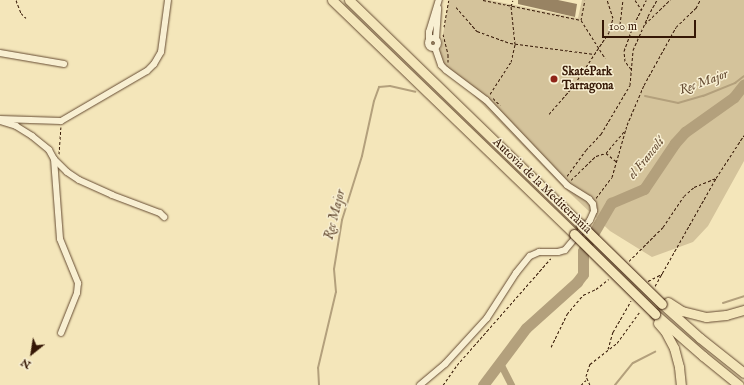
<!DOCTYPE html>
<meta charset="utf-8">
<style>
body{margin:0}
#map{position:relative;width:744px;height:385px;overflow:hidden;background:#f4e6ba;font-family:"IM FELL English",serif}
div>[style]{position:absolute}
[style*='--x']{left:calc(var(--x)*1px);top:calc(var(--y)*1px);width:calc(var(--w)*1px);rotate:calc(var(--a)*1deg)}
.green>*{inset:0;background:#d4c39b}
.stream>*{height:2px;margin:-1px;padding:0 1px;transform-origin:1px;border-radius:1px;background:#b3a07c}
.canal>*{height:7px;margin:-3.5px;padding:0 3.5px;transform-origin:3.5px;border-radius:3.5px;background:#b3a07c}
.river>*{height:11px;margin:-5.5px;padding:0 5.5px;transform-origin:5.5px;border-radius:5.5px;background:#b3a07c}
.building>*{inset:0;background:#988363}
.path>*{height:1px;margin-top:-0.5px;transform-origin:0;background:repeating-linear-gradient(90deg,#351705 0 3px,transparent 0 5px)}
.roads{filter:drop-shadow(0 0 1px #654b32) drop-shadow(0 0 1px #654b32)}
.minor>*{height:6px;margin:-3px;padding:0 3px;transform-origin:3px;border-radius:3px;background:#f8efd2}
.minor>.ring{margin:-3px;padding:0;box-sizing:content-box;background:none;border:6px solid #f8efd2;border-radius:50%}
.highway>*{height:9px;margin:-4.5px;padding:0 4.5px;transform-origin:4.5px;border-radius:4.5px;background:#f4e6ba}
.bridges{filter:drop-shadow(0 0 1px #351705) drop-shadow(0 0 1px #351705)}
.highway-bridge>*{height:9px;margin:-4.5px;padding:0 4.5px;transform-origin:4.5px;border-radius:4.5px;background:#f4e6ba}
.dots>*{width:11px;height:11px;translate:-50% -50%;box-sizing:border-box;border:2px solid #f8efd2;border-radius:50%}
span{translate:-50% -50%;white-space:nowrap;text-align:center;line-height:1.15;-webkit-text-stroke:3px #f8efd2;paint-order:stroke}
.poi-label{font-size:12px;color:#351705;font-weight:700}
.left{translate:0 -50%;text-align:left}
.street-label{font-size:12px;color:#351705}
.water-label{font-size:13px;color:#674e35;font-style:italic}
.north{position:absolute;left:12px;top:333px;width:40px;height:40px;-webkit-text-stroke:3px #f8efd2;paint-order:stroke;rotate:210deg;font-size:11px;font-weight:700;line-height:16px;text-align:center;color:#351705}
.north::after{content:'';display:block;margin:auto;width:14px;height:18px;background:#351705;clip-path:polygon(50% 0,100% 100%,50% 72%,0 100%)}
.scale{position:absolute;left:602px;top:20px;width:94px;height:18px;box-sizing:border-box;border:2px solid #351705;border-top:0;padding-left:5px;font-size:12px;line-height:14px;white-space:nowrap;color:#351705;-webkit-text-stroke:3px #f8efd2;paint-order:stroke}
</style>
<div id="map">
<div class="green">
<div style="clip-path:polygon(449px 0,489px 0,578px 18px,582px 0,744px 0,744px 161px,708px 226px,693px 242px,652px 257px,610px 231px,559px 183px,442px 63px,439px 57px)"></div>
</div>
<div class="stream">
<div style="--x:645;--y:96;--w:34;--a:12"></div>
<div style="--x:678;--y:103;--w:26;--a:-16"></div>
<div style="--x:703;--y:96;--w:35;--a:-22"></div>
<div style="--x:735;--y:83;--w:11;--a:-38"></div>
<div style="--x:723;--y:303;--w:22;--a:-18"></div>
<div style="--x:319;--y:385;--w:17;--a:-93"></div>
<div style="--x:318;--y:368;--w:78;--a:-76.7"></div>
<div style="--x:336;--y:292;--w:23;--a:-95"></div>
<div style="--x:334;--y:269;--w:50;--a:-80.7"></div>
<div style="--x:342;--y:220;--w:67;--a:-72.6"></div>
<div style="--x:362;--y:156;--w:56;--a:-77.7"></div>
<div style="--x:374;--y:101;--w:15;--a:-70"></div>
<div style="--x:379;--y:87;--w:11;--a:-5"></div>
<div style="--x:390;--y:86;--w:26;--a:13"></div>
<div style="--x:615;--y:385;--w:28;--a:-51"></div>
<div style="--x:633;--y:363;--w:25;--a:-27"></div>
</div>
<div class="canal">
<div style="--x:500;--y:363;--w:25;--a:63"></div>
</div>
<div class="river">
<div style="--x:483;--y:385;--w:71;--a:-53"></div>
<div style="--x:526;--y:328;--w:69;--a:-42"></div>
<div style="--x:577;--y:282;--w:10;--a:-53"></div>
<div style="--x:583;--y:274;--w:23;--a:-90"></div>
<div style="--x:583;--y:251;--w:56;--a:-59.7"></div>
<div style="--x:611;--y:203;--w:36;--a:-23"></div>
<div style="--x:644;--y:189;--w:55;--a:-56"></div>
<div style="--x:675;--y:143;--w:15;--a:-48"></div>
<div style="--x:685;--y:132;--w:60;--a:-35.5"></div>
<div style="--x:734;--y:97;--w:16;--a:-52"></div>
</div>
<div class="building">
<div style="clip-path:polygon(518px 0,558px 0,577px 4px,575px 17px,518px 4px)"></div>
</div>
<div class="path">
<div style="--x:16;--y:0;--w:14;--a:69"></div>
<div style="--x:21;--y:13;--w:7;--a:45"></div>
<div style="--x:483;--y:0;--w:100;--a:11.5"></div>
<div style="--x:581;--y:20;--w:45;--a:57.7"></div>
<div style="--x:635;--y:0;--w:11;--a:56"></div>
<div style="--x:456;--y:7;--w:32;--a:49"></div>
<div style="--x:477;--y:31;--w:35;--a:20"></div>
<div style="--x:510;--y:43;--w:85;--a:7.5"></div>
<div style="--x:581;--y:20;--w:20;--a:-79"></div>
<div style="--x:620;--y:24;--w:24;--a:-83"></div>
<div style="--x:645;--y:24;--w:35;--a:-44"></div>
<div style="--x:444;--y:27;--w:27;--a:-80"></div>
<div style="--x:443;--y:34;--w:21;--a:76"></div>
<div style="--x:448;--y:54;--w:8;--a:90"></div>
<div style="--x:631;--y:69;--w:10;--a:-127"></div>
<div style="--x:625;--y:61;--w:10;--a:-96"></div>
<div style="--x:624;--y:51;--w:29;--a:-70"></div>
<div style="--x:634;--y:24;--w:27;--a:-63"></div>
<div style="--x:490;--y:94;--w:38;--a:-57"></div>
<div style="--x:511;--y:62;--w:18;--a:-77"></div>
<div style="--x:515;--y:44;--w:38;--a:-96"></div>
<div style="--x:511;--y:6;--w:6;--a:-72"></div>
<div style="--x:493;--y:98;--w:10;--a:45"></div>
<div style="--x:549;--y:114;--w:35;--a:-49"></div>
<div style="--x:572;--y:88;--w:67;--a:-56.5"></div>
<div style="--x:609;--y:32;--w:15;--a:-74"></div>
<div style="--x:613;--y:18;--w:19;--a:-108"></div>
<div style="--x:606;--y:153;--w:14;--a:39"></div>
<div style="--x:59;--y:154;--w:27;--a:-86"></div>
<div style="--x:567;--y:176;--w:32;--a:-54"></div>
<div style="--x:586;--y:150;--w:22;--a:-47"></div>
<div style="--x:601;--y:134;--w:57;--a:-59.4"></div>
<div style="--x:630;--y:85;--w:35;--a:-85"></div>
<div style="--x:633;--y:50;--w:37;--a:-66"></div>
<div style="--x:648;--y:16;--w:18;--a:-61"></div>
<div style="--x:571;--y:180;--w:35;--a:-44"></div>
<div style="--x:596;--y:156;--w:10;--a:-17"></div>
<div style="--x:606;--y:153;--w:30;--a:-50"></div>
<div style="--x:596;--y:198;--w:26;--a:-53"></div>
<div style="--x:612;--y:177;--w:54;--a:-73.9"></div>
<div style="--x:627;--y:125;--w:43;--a:-67"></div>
<div style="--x:644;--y:85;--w:66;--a:-61.1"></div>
<div style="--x:676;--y:27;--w:28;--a:-44"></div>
<div style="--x:696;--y:8;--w:9;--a:-63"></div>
<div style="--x:629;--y:261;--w:48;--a:-45"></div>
<div style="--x:663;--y:227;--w:37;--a:-56"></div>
<div style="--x:684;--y:196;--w:13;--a:-42"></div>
<div style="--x:694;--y:187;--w:24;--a:-22"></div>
<div style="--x:648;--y:281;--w:16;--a:-27"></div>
<div style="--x:655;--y:286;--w:124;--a:-60.5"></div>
<div style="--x:716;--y:178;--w:51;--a:-56.9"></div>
<div style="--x:551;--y:347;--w:37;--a:-64"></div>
<div style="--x:567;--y:314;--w:25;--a:-50"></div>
<div style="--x:583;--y:295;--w:14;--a:-25"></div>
<div style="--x:596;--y:289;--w:16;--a:-38"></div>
<div style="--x:608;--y:349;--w:18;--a:-74"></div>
<div style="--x:613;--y:332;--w:36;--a:-60"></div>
<div style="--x:443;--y:385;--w:24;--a:-55"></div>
<div style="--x:457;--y:365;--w:142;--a:-48.7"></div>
<div style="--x:581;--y:385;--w:7;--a:-45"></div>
<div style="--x:590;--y:385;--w:10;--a:-114"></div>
<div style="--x:586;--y:376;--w:13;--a:-72"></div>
<div style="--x:590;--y:364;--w:34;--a:-38"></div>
<div style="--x:617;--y:343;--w:39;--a:-54"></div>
</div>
<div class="roads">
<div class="minor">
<div class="ring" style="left:428px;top:38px;width:4px;height:4px"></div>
<div style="--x:429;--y:39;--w:7;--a:-90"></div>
<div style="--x:429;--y:32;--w:34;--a:-73"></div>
<div style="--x:436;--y:39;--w:31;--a:-86"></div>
<div style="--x:0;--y:53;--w:65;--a:9.8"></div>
<div style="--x:0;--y:119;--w:61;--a:1.9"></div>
<div style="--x:61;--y:121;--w:99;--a:-30.2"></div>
<div style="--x:147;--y:71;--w:10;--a:-45"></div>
<div style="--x:154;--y:64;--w:14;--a:-60"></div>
<div style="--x:161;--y:52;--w:52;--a:-82.3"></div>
<div style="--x:0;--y:121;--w:17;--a:17"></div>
<div style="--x:16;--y:126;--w:19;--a:32"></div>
<div style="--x:32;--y:136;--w:22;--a:39"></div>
<div style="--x:49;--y:150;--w:10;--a:61"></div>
<div style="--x:54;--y:159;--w:80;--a:85.7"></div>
<div style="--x:60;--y:239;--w:48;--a:67.8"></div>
<div style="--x:78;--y:283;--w:10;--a:96"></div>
<div style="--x:77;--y:293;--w:43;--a:111.8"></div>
<div style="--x:54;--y:159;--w:18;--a:45"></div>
<div style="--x:67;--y:172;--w:14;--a:34"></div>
<div style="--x:79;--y:180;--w:36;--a:24"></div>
<div style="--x:112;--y:195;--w:51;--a:20.6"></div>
<div style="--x:160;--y:213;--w:6;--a:45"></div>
<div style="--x:420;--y:385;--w:33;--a:-40"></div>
<div style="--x:445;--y:364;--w:62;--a:-47.6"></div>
<div style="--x:487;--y:318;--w:54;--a:-57.2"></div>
<div style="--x:516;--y:273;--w:22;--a:-51"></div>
<div style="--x:530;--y:256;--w:10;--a:-24"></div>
<div style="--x:539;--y:252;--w:19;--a:0"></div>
<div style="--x:558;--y:252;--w:7;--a:-16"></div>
<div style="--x:565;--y:250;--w:39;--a:-50"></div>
<div style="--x:590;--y:220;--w:10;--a:-66"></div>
<div style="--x:594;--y:211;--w:7;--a:-98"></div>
<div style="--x:593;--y:204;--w:6;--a:-129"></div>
<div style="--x:589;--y:199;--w:26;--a:-148"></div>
<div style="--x:567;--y:185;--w:117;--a:-133.6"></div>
<div style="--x:486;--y:100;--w:50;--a:-143.1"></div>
<div style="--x:446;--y:70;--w:7;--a:-135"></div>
<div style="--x:441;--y:65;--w:18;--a:-109"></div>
</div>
<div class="highway">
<div style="--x:332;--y:0;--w:337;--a:44"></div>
<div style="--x:349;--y:0;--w:323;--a:44.1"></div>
<div style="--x:668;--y:302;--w:17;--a:33"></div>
<div style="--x:682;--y:311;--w:25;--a:14"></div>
<div style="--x:706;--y:317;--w:20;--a:-6"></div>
<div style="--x:726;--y:315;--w:19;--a:-16"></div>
<div style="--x:662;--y:304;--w:51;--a:41.8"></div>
<div style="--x:700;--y:338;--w:56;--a:38.5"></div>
<div style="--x:655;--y:314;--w:64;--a:41.2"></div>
<div style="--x:703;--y:356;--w:46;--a:38.9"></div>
<div style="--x:658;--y:323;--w:11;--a:49"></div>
<div style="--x:665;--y:331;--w:19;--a:62"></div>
<div style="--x:674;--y:348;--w:20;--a:75"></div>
<div style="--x:679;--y:367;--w:18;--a:84"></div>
</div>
</div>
<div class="bridges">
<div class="highway-bridge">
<div style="--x:581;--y:225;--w:113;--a:44.3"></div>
<div style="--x:574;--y:234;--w:114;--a:44.6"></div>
</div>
</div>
<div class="dots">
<div style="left:554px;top:79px;background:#8f2418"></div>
</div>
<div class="poi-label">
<span class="left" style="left:562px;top:79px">SkatePark<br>Tarragona</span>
</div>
<div class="street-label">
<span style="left:542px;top:186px;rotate:44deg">Autovia de la Mediterrània</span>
</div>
<div class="water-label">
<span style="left:704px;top:83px;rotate:-20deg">Rec Major</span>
<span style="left:647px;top:159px;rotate:-51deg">el Francolí</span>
<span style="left:336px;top:215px;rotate:-76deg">Rec Major</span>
</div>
<div class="north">N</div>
<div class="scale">100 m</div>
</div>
